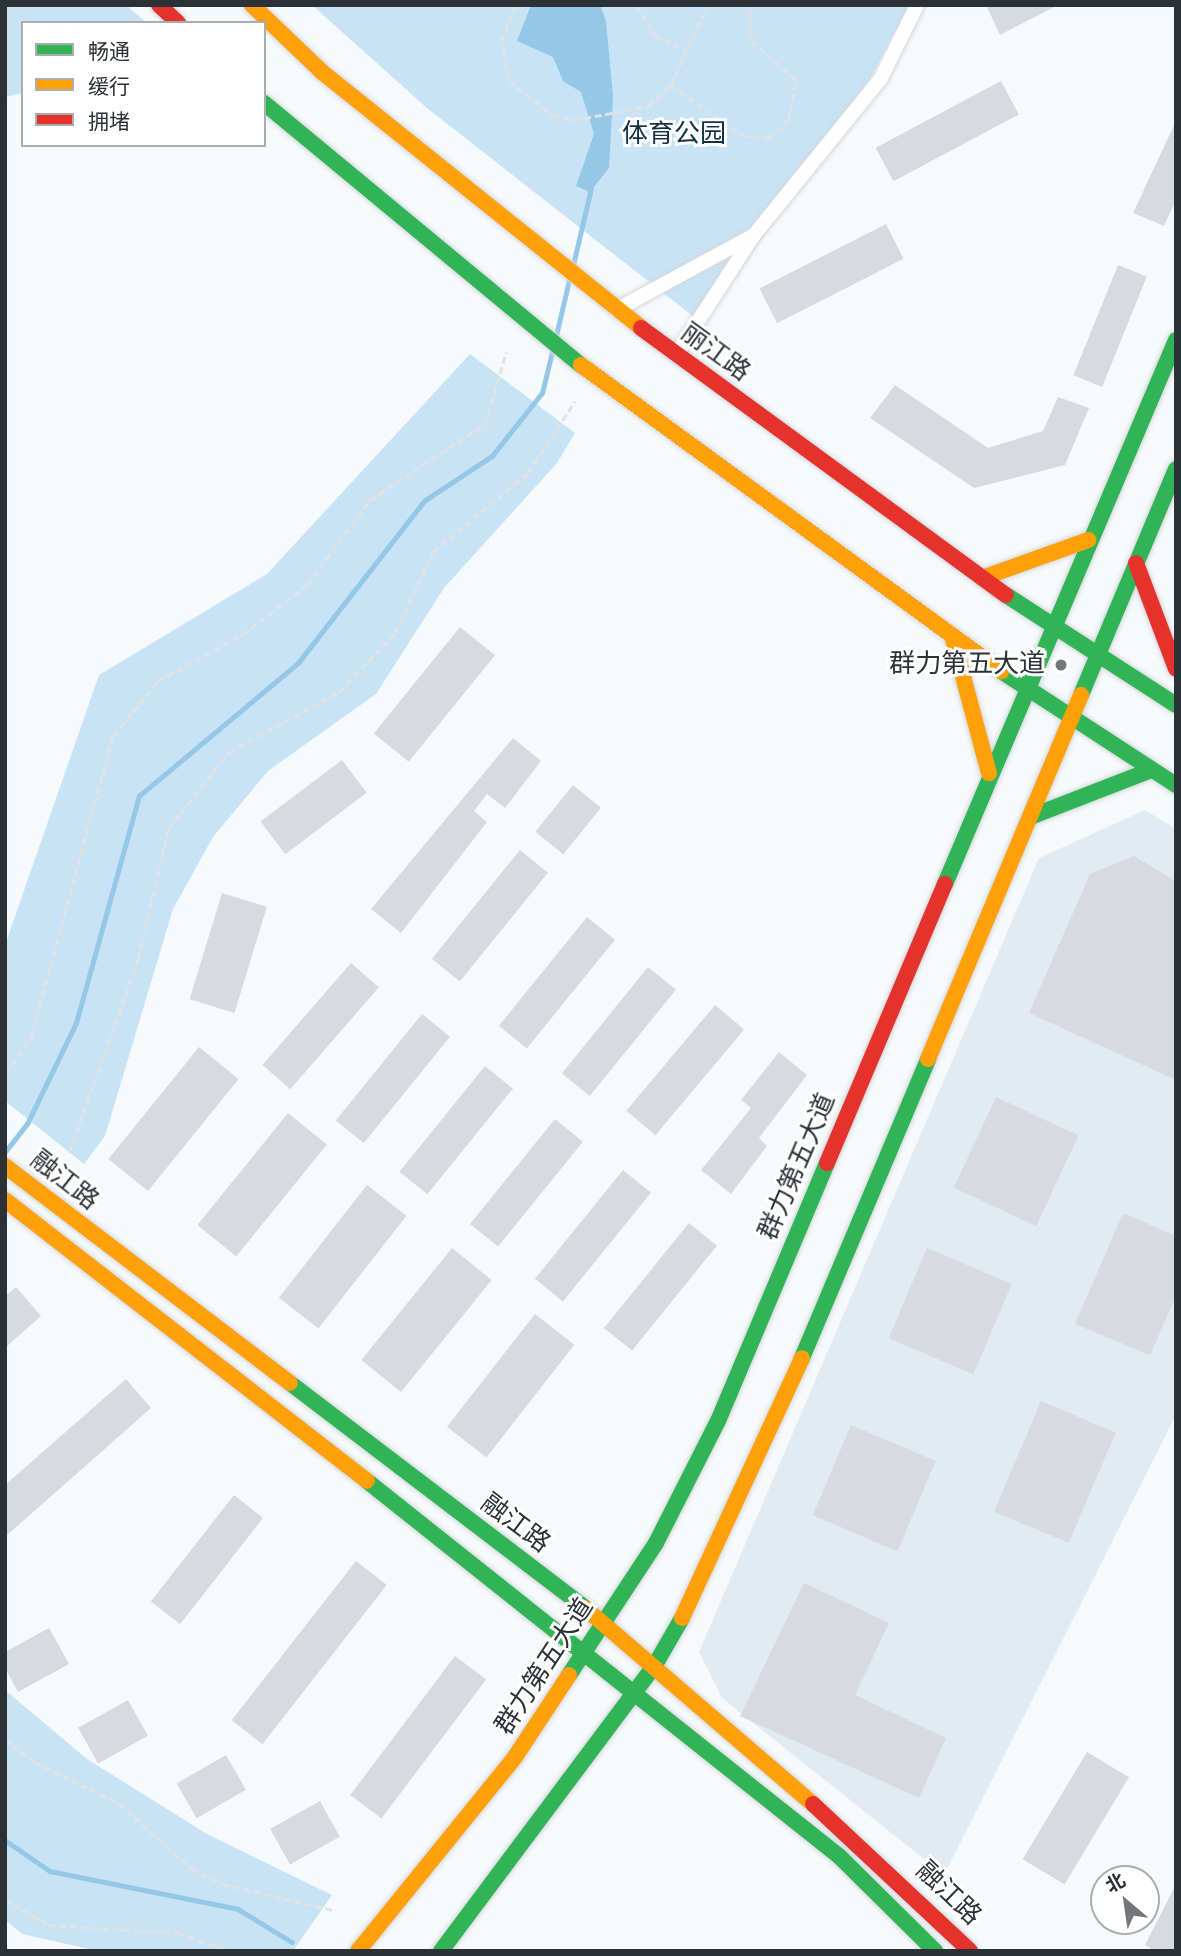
<!DOCTYPE html>
<meta charset="utf-8">
<style>
body{margin:0}
#map{position:relative;width:1181px;height:1956px;overflow:hidden;background:#f7fafd;font-family:Signika,"Noto Sans SC",sans-serif}
div>[style]{position:absolute}
[style*='--x']{left:calc(var(--x)*1px);top:calc(var(--y)*1px);width:calc(var(--w)*1px);rotate:calc(var(--a)*1deg)}
.built>*{inset:0;background:#e2ebf1}
.green>*{inset:0;background:#c8e3f6}
.water>*{inset:0;background:#95c8e7}
.stream>*{height:4.5px;margin:-2.25px;padding:0 2.25px;transform-origin:2.25px;border-radius:2.25px;background:#95c8e7}
.building>*{inset:0;background:#d7dbdf;transform-origin:0 0}
.path>*{height:2.5px;margin-top:-1.25px;transform-origin:0;background:repeating-linear-gradient(90deg,#e1e2e4 0 7px,transparent 0 10.5px)}
.roads{filter:drop-shadow(0 0 2px #d3d7da) drop-shadow(0 0 2px #d3d7da)}
.street>*{height:14px;margin:-7px;padding:0 7px;transform-origin:7px;border-radius:7px;background:#fefeff}
.fast>*{height:16px;margin:-8px;padding:0 8px;transform-origin:8px;border-radius:8px;background:#30b455}
.slow>*{height:16px;margin:-8px;padding:0 8px;transform-origin:8px;border-radius:8px;background:#ff9f0a}
.jam>*{height:16px;margin:-8px;padding:0 8px;transform-origin:8px;border-radius:8px;background:#e5322d}
.dots>*{width:19px;height:19px;translate:-50% -50%;box-sizing:border-box;border:4px solid #fff;border-radius:50%}
span{translate:-50% -50%;white-space:nowrap;text-align:center;line-height:1.15;-webkit-text-stroke:6px #fff;paint-order:stroke}
.park-label{font-size:26px;color:#133245}
.street-label{font-size:26px;color:#2b3135}
.poi-label{font-size:26px;color:#2b3135}
.right{translate:-100% -50%;text-align:right}
.frame{position:absolute;inset:0;border:7px solid #2b3135;pointer-events:none}
.legend{position:absolute;left:21px;top:21px;width:245px;height:126px;box-sizing:border-box;background:#fff;border:2px solid #aaadae;margin:0;padding:9px 12px;list-style:none;font-size:21px;color:#2b3135}
.legend li{display:flex;align-items:center;gap:14px;height:35px}
.legend b{width:35px;border:2px solid #aaadae}
.north{position:absolute;left:1090px;top:1865px;width:70px;height:70px;box-sizing:border-box;background:#fff;border:2px solid #aaadae;border-radius:50%;rotate:331deg;font-size:19px;font-weight:700;line-height:28px;text-align:center;color:#2b3135}
.north::after{content:'';display:block;margin:auto;width:24px;height:32px;background:#72777b;clip-path:polygon(50% 0,100% 100%,50% 72%,0 100%)}
</style>
<div id="map">
<div class="built">
<div style="clip-path:polygon(1145px 810px,1176px 829px,1176px 1415px,944px 1875px,722px 1698px,699px 1652px,1039px 858px)"></div>
</div>
<div class="green">
<div style="clip-path:polygon(5px 5px,126px 5px,147px 23px,23px 23px,23px 93px,5px 97px)"></div>
<div style="clip-path:polygon(312px 5px,909px 5px,864px 90px,703px 324px,428px 109px)"></div>
<div style="clip-path:polygon(470px 354px,575px 433px,557px 463px,444px 588px,376px 694px,268px 771px,213px 837px,173px 909px,105px 1136px,84px 1164px,5px 1101px,5px 945px,99px 675px,267px 574px)"></div>
<div style="clip-path:polygon(5px 1690px,87px 1759px,207px 1834px,332px 1895px,293px 1951px,98px 1951px,22px 1934px,5px 1920px)"></div>
</div>
<div class="water">
<div style="clip-path:polygon(531px 5px,600px 5px,606px 21px,613px 97px,609px 168px,590px 192px,576px 186px,594px 134px,581px 92px,563px 81px,553px 57px,517px 41px)"></div>
</div>
<div class="stream">
<div style="--x:573;--y:265;--w:79;--a:-76.8"></div>
<div style="--x:556;--y:336;--w:57;--a:-76.9"></div>
<div style="--x:5;--y:1152;--w:36;--a:-52"></div>
<div style="--x:27;--y:1124;--w:112;--a:-64.1"></div>
<div style="--x:76;--y:1023;--w:236;--a:-74.5"></div>
<div style="--x:139;--y:796;--w:207;--a:-39.9"></div>
<div style="--x:298;--y:663;--w:205;--a:-52.1"></div>
<div style="--x:424;--y:501;--w:82;--a:-33.5"></div>
<div style="--x:492;--y:456;--w:80;--a:-51.6"></div>
<div style="--x:542;--y:393;--w:46;--a:-76.3"></div>
<div style="--x:5;--y:1840;--w:55;--a:34.6"></div>
<div style="--x:50;--y:1871;--w:192;--a:11.4"></div>
<div style="--x:238;--y:1909;--w:63;--a:31.4"></div>
</div>
<div class="building">
<div style="clip-path:polygon(986px 5px,1058px 5px,1000px 35px)"></div>
<div style="left:1001px;top:81px;width:38px;height:142px;rotate:62deg"></div>
<div style="clip-path:polygon(1176px 121px,1176px 200px,1164px 226px,1133px 213px)"></div>
<div style="left:886px;top:224px;width:39px;height:142px;rotate:63deg"></div>
<div style="left:1118px;top:265px;width:31px;height:119px;rotate:22deg"></div>
<div style="clip-path:polygon(895px 385px,988px 448px,1043px 431px,1058px 397px,1089px 408px,1065px 465px,974px 488px,870px 418px)"></div>
<div style="left:460px;top:627px;width:45px;height:137px;rotate:39deg"></div>
<div style="clip-path:polygon(513px 738px,541px 761px,505px 808px,487px 794px,474px 811px,487px 822px,401px 933px,371px 909px)"></div>
<div style="left:342px;top:760px;width:41px;height:102px;rotate:53deg"></div>
<div style="left:573px;top:785px;width:36px;height:60px;rotate:39deg"></div>
<div style="left:520px;top:850px;width:36px;height:140px;rotate:39deg"></div>
<div style="clip-path:polygon(1134px 856px,1176px 881px,1176px 1080px,1029px 1013px,1090px 874px)"></div>
<div style="left:222px;top:893px;width:47px;height:111px;rotate:17deg"></div>
<div style="left:587px;top:917px;width:36px;height:140px;rotate:39deg"></div>
<div style="left:351px;top:963px;width:37px;height:135px;rotate:41deg"></div>
<div style="left:648px;top:967px;width:36px;height:137px;rotate:39deg"></div>
<div style="left:715px;top:1005px;width:38px;height:138px;rotate:40deg"></div>
<div style="left:422px;top:1014px;width:36px;height:137px;rotate:39deg"></div>
<div style="left:199px;top:1047px;width:51px;height:144px;rotate:39deg"></div>
<div style="clip-path:polygon(779px 1052px,807px 1075px,759px 1138px,767px 1146px,731px 1194px,701px 1170px,751px 1108px,741px 1100px)"></div>
<div style="left:485px;top:1066px;width:36px;height:136px;rotate:39deg"></div>
<div style="left:996px;top:1097px;width:91px;height:100px;rotate:25deg"></div>
<div style="left:288px;top:1113px;width:50px;height:144px;rotate:39deg"></div>
<div style="left:555px;top:1119px;width:36px;height:135px;rotate:39deg"></div>
<div style="left:623px;top:1170px;width:36px;height:140px;rotate:39deg"></div>
<div style="left:367px;top:1185px;width:50px;height:143px;rotate:38deg"></div>
<div style="clip-path:polygon(1123px 1213px,1176px 1236px,1176px 1296px,1150px 1355px,1075px 1324px)"></div>
<div style="left:689px;top:1223px;width:36px;height:135px;rotate:39deg"></div>
<div style="left:452px;top:1248px;width:51px;height:144px;rotate:39deg"></div>
<div style="left:927px;top:1248px;width:92px;height:98px;rotate:23deg"></div>
<div style="clip-path:polygon(16px 1287px,41px 1316px,5px 1348px,5px 1296px)"></div>
<div style="left:535px;top:1314px;width:50px;height:143px;rotate:38deg"></div>
<div style="clip-path:polygon(126px 1379px,151px 1408px,5px 1537px,5px 1485px)"></div>
<div style="left:1041px;top:1401px;width:81px;height:120px;rotate:23deg"></div>
<div style="left:851px;top:1425px;width:92px;height:98px;rotate:23deg"></div>
<div style="left:234px;top:1495px;width:37px;height:135px;rotate:38deg"></div>
<div style="left:356px;top:1561px;width:39px;height:202px;rotate:38deg"></div>
<div style="clip-path:polygon(804px 1583px,889px 1623px,855px 1695px,946px 1738px,919px 1798px,740px 1716px)"></div>
<div style="clip-path:polygon(49px 1628px,69px 1664px,18px 1692px,5px 1668px,5px 1652px)"></div>
<div style="left:455px;top:1656px;width:39px;height:174px;rotate:37deg"></div>
<div style="left:128px;top:1700px;width:41px;height:57px;rotate:61deg"></div>
<div style="left:1087px;top:1752px;width:49px;height:125px;rotate:31deg"></div>
<div style="left:226px;top:1755px;width:40px;height:57px;rotate:60deg"></div>
<div style="left:320px;top:1801px;width:41px;height:57px;rotate:61deg"></div>
<div style="clip-path:polygon(1176px 1884px,1176px 1951px,1155px 1951px,1145px 1945px)"></div>
</div>
<div class="path">
<div style="--x:516;--y:5;--w:38;--a:112"></div>
<div style="--x:502;--y:40;--w:42;--a:80.3"></div>
<div style="--x:509;--y:81;--w:56;--a:37.7"></div>
<div style="--x:553;--y:115;--w:22;--a:13"></div>
<div style="--x:574;--y:120;--w:76;--a:-10.6"></div>
<div style="--x:649;--y:106;--w:30;--a:-44"></div>
<div style="--x:671;--y:85;--w:88;--a:-65.2"></div>
<div style="--x:637;--y:5;--w:35;--a:59"></div>
<div style="--x:655;--y:35;--w:37;--a:27"></div>
<div style="--x:671;--y:85;--w:88;--a:35.3"></div>
<div style="--x:743;--y:136;--w:26;--a:4"></div>
<div style="--x:769;--y:138;--w:25;--a:-42"></div>
<div style="--x:788;--y:121;--w:42;--a:-79"></div>
<div style="--x:796;--y:80;--w:61;--a:-139"></div>
<div style="--x:750;--y:40;--w:35;--a:-90"></div>
<div style="--x:5;--y:1074;--w:45;--a:-54.9"></div>
<div style="--x:31;--y:1037;--w:312;--a:-74.8"></div>
<div style="--x:113;--y:736;--w:71;--a:-50.7"></div>
<div style="--x:158;--y:681;--w:97;--a:-28.9"></div>
<div style="--x:243;--y:634;--w:81;--a:-37.4"></div>
<div style="--x:307;--y:585;--w:106;--a:-53.5"></div>
<div style="--x:370;--y:500;--w:138;--a:-33.5"></div>
<div style="--x:485;--y:424;--w:75;--a:-73.7"></div>
<div style="--x:69;--y:1153;--w:206;--a:-70.4"></div>
<div style="--x:138;--y:959;--w:133;--a:-77"></div>
<div style="--x:168;--y:829;--w:98;--a:-51.6"></div>
<div style="--x:229;--y:752;--w:125;--a:-28.6"></div>
<div style="--x:339;--y:692;--w:81;--a:-46.5"></div>
<div style="--x:395;--y:633;--w:89;--a:-64.9"></div>
<div style="--x:433;--y:552;--w:124;--a:-39.7"></div>
<div style="--x:528;--y:473;--w:86;--a:-56.9"></div>
<div style="--x:5;--y:1739;--w:37;--a:38"></div>
<div style="--x:34;--y:1762;--w:94;--a:25.8"></div>
<div style="--x:119;--y:1803;--w:98;--a:42.1"></div>
<div style="--x:192;--y:1869;--w:34;--a:26"></div>
<div style="--x:223;--y:1884;--w:113;--a:13.3"></div>
<div style="--x:5;--y:1899;--w:51;--a:30.6"></div>
<div style="--x:49;--y:1925;--w:129;--a:3.5"></div>
<div style="--x:178;--y:1933;--w:54;--a:19.4"></div>
</div>
<div class="roads">
<div class="street">
<div style="--x:754;--y:235;--w:202;--a:-51"></div>
<div style="--x:881;--y:78;--w:81;--a:-63.7"></div>
<div style="--x:616;--y:310;--w:157;--a:-28.5"></div>
<div style="--x:754;--y:235;--w:143;--a:123"></div>
</div>
<div class="fast">
<div style="--x:264;--y:103;--w:411;--a:39.6"></div>
<div style="--x:1006;--y:595;--w:202;--a:32.9"></div>
<div style="--x:1001;--y:671;--w:209;--a:33.1"></div>
<div style="--x:1081;--y:695;--w:245;--a:-67.2"></div>
<div style="--x:1030;--y:817;--w:130;--a:-21.2"></div>
<div style="--x:945;--y:884;--w:591;--a:-66.99"></div>
<div style="--x:802;--y:1358;--w:324;--a:-67.1"></div>
<div style="--x:290;--y:1383;--w:371;--a:37.3"></div>
<div style="--x:367;--y:1481;--w:604;--a:38.48"></div>
<div style="--x:840;--y:1857;--w:134;--a:44.7"></div>
<div style="--x:569;--y:1675;--w:158;--a:-56.6"></div>
<div style="--x:656;--y:1543;--w:137;--a:-63.1"></div>
<div style="--x:718;--y:1421;--w:280;--a:-67.1"></div>
<div style="--x:441;--y:1951;--w:357;--a:-53.2"></div>
<div style="--x:655;--y:1665;--w:54;--a:-60.1"></div>
</div>
<div class="slow">
<div style="--x:252;--y:5;--w:97;--a:43.7"></div>
<div style="--x:322;--y:72;--w:409;--a:38.7"></div>
<div style="--x:581;--y:365;--w:520;--a:36.08"></div>
<div style="--x:982;--y:578;--w:113;--a:-19.7"></div>
<div style="--x:953;--y:639;--w:139;--a:75"></div>
<div style="--x:928;--y:1059;--w:395;--a:-67.2"></div>
<div style="--x:5;--y:1166;--w:358;--a:37.3"></div>
<div style="--x:5;--y:1200;--w:458;--a:37.8"></div>
<div style="--x:585;--y:1608;--w:301;--a:40.7"></div>
<div style="--x:682;--y:1618;--w:286;--a:-65.2"></div>
<div style="--x:358;--y:1951;--w:250;--a:-51"></div>
<div style="--x:515;--y:1757;--w:98;--a:-56.6"></div>
</div>
<div class="jam">
<div style="--x:159;--y:5;--w:26;--a:43"></div>
<div style="--x:641;--y:328;--w:452;--a:36.2"></div>
<div style="--x:1136;--y:563;--w:113;--a:69.3"></div>
<div style="--x:827;--y:1163;--w:303;--a:-67.1"></div>
<div style="--x:813;--y:1804;--w:215;--a:43.1"></div>
</div>
</div>
<div class="dots">
<div style="left:1061px;top:665px;background:#72777b"></div>
</div>
<div class="park-label">
<span style="left:674px;top:135px">体育公园</span>
</div>
<div class="street-label">
<span style="left:715px;top:353px;rotate:36deg">丽江路</span>
<span style="left:798px;top:1167px;rotate:-67deg">群力第五大道</span>
<span style="left:64px;top:1181px;rotate:38deg">融江路</span>
<span style="left:515px;top:1524px;rotate:37deg">融江路</span>
<span style="left:545px;top:1667px;rotate:-57deg">群力第五大道</span>
<span style="left:948px;top:1894px;rotate:44deg">融江路</span>
</div>
<div class="poi-label">
<span class="right" style="left:1045px;top:665px">群力第五大道</span>
</div>
<div class="frame"></div>
<ul class="legend">
<li><b style="height:9px;background:#30b455"></b>畅通</li>
<li><b style="height:9px;background:#ff9f0a"></b>缓行</li>
<li><b style="height:9px;background:#e5322d"></b>拥堵</li>
</ul>
<div class="north">北</div>
</div>
